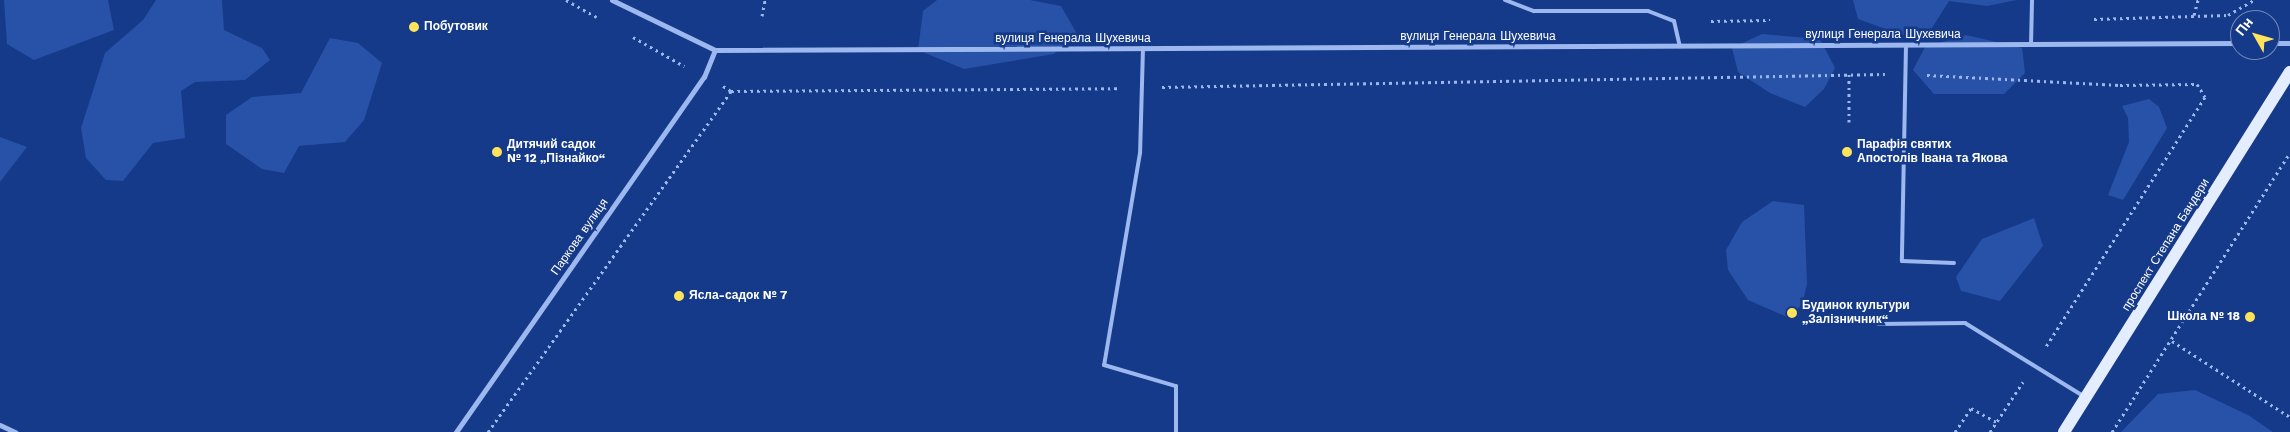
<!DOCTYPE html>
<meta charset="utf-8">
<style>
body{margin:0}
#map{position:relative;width:2290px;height:432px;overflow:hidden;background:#153a89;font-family:"Work Sans",sans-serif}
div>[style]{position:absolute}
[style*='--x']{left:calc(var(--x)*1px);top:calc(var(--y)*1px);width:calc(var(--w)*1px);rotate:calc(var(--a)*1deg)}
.green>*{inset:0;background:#2752a8}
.path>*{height:3px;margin-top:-1.5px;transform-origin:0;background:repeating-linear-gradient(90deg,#9cb8ef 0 2.5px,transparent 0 6.5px)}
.lane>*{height:4px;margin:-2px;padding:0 2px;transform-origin:2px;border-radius:2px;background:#9cb8ef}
.street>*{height:5px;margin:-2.5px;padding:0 2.5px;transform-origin:2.5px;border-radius:2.5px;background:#9cb8ef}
.primary>*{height:12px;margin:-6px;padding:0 6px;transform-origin:6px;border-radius:6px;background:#e4ecff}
.dots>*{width:14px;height:14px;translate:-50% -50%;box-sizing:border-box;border:2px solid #153a89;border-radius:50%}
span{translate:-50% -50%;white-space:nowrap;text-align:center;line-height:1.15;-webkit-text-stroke:5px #153a89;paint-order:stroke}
.poi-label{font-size:12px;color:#fff;font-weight:700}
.left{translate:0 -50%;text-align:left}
.right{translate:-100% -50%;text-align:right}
.street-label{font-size:12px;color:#fff}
.north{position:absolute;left:2230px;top:10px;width:50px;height:50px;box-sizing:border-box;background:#153a89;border:1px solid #7389b8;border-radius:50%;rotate:308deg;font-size:14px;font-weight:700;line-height:20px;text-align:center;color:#fff}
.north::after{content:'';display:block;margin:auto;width:18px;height:22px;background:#ffe35a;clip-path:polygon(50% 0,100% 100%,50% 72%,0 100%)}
</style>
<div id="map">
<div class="green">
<div style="clip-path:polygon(4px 0,108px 0,114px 30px,34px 60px,7px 44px)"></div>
<div style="clip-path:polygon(156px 0,222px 0,224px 30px,262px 48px,270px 60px,245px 80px,195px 82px,181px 91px,185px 138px,153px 143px,123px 181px,106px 180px,86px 158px,81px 128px,105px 53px,143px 20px)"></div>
<div style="clip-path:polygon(937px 0,1030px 0,1061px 6px,1077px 34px,1054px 54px,964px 69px,918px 50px,923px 11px)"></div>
<div style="clip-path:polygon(1853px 0,2017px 0,1987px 6px,1949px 1px,1932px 28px,1910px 38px,1858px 19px)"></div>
<div style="clip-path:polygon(1762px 34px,1820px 39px,1835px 68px,1824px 89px,1805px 107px,1770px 93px,1738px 72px,1732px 48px)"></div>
<div style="clip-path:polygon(1966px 35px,2022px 48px,2025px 73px,2004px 94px,1934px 94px,1913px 70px,1925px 47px)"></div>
<div style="clip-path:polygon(330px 38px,358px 43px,382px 63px,364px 120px,345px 142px,299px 146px,284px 173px,262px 169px,226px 144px,226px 115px,252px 97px,301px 93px)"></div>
<div style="clip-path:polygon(2149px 99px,2159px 107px,2167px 128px,2123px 200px,2108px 195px,2129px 142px,2128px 118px,2122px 106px)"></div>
<div style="clip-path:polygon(0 137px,27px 147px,0 182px)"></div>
<div style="clip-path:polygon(1773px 201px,1804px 205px,1807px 284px,1802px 305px,1787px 317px,1748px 300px,1728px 270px,1726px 250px,1742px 222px)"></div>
<div style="clip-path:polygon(2034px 218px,2043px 246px,2000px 301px,1961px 291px,1956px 277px,1982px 239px)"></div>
<div style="clip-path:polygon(2195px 390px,2248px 415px,2273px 432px,2121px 432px,2158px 394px)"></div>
</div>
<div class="path">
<div style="--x:566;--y:0;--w:35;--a:29"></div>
<div style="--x:2194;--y:15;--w:16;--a:-75"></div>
<div style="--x:762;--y:16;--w:16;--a:-79"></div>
<div style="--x:2094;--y:19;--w:134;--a:-1.7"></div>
<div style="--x:2228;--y:15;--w:30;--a:-30"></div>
<div style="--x:1711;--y:21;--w:59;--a:-1"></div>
<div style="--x:633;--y:37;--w:59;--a:29.6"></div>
<div style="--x:1927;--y:75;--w:193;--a:3"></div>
<div style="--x:2120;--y:85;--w:77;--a:-0.7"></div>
<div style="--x:2197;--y:84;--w:15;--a:58"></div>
<div style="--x:2205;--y:97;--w:298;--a:122.5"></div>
<div style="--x:723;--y:86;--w:9;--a:32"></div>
<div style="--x:731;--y:91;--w:389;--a:-0.4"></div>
<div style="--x:1162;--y:87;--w:723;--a:-1.03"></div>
<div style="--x:1849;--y:122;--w:48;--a:-90"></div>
<div style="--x:2172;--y:341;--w:140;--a:32.8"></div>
<div style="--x:488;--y:432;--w:419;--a:-54.5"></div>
<div style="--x:1955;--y:432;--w:29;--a:-56"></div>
<div style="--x:1971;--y:408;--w:29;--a:29"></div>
<div style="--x:1990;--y:432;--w:60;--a:-56.6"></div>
<div style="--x:2112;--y:432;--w:331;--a:-57.5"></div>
</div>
<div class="lane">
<div style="--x:1505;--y:0;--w:31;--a:21"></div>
<div style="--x:1534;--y:11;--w:114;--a:0"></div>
<div style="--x:1648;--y:11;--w:28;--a:21"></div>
<div style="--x:1674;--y:21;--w:26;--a:77"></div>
<div style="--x:1906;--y:45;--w:216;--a:91.1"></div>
<div style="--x:1902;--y:261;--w:52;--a:2.2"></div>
<div style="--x:2031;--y:45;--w:45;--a:-88.7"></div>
<div style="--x:1143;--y:48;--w:105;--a:91.6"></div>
<div style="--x:1140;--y:153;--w:215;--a:99.6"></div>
<div style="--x:1104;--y:365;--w:75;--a:16.3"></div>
<div style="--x:1176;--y:386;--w:46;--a:90"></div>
<div style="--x:1878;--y:324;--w:87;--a:-0.7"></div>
<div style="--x:1965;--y:323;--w:139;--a:31.7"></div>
</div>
<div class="street">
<div style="--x:612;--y:0;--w:114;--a:25.9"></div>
<div style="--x:715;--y:50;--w:1525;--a:-0.26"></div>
<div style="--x:2270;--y:43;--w:20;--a:0"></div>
<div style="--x:0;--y:425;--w:17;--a:25"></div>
<div style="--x:456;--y:432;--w:433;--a:-55.1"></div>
<div style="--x:704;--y:77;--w:29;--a:-68"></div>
</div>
<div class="primary">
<div style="--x:2064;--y:432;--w:425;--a:-57.9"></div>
</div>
<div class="dots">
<div style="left:414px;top:27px;background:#ffe35a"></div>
<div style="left:497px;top:152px;background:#ffe35a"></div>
<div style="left:1847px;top:152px;background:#ffe35a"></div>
<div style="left:679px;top:296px;background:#ffe35a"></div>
<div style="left:1792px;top:313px;background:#ffe35a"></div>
<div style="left:2250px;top:317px;background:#ffe35a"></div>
</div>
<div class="poi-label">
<span class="left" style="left:424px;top:27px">Побутовик</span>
<span class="left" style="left:507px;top:152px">Дитячий садок<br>№ 12 „Пізнайко“</span>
<span class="left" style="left:1857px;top:152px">Парафія святих<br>Апостолів Івана та Якова</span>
<span class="left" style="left:689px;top:296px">Ясла-садок № 7</span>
<span class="left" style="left:1802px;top:313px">Будинок культури<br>„Залізничник“</span>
<span class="right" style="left:2240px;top:317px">Школа № 18</span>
</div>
<div class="street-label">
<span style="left:1883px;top:35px">вулиця Генерала Шухевича</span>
<span style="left:1478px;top:37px">вулиця Генерала Шухевича</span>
<span style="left:1073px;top:39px">вулиця Генерала Шухевича</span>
<span style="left:580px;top:237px;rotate:-55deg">Паркова вулиця</span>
<span style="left:2166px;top:245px;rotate:-58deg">проспект Степана Бандери</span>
</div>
<div class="north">Пн</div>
</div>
